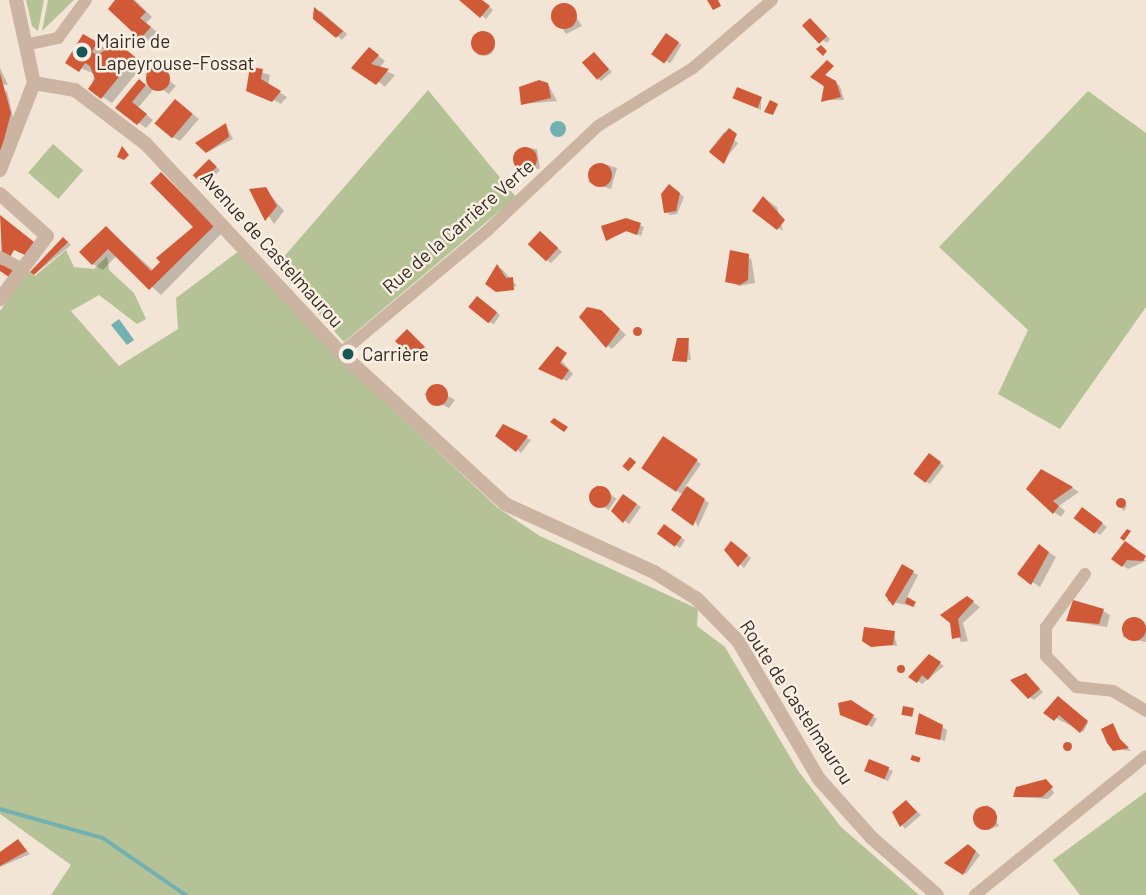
<!DOCTYPE html>
<meta charset="utf-8">
<style>
body{margin:0}
#map{position:relative;width:1146px;height:895px;overflow:hidden;background:#f3e5d6;font-family:Barlow,sans-serif}
div>[style]{position:absolute}
[style*='--x']{left:calc(var(--x)*1px);top:calc(var(--y)*1px);width:calc(var(--w)*1px);rotate:calc(var(--a)*1deg)}
.green>*{inset:0;background:#b4c295;transform-origin:0 0}
.water>*{inset:0;background:#73b0b2}
.round{border-radius:50%}
.shadow>*{inset:0;background:#0003;transform-origin:0 0}
.stream>*{height:3.5px;margin:-1.75px;padding:0 1.75px;transform-origin:1.75px;border-radius:1.75px;background:#73b0b2}
.building>*{inset:0;background:#d05937;transform-origin:0 0}
.minor>*{height:12px;margin:-6px;padding:0 6px;transform-origin:6px;border-radius:6px;background:#cbb4a2}
.tertiary>*{height:14px;margin:-7px;padding:0 7px;transform-origin:7px;border-radius:7px;background:#cbb4a2}
.dots>*{width:19px;height:19px;translate:-50% -50%;box-sizing:border-box;border:4px solid #faefe3;border-radius:50%}
span{translate:-50% -50%;white-space:nowrap;text-align:center;line-height:1.15;-webkit-text-stroke:5px #faefe3;paint-order:stroke}
.poi-label{font-size:19px;color:#352a25}
.left{translate:0 -50%;text-align:left}
.street-label{font-size:19px;color:#352a25}
</style>
<div id="map">
<div class="green">
<div style="clip-path:polygon(26px 0,44px 0,38px 31px,32px 26px)"></div>
<div style="clip-path:polygon(48px 0,74px 0,42px 31px)"></div>
<div style="clip-path:polygon(428px 90px,516px 197px,344px 342px,276px 266px)"></div>
<div style="clip-path:polygon(1088px 91px,1146px 133px,1146px 307px,1060px 429px,998px 394px,1028px 330px,939px 247px)"></div>
<div style="left:53px;top:144px;width:40px;height:38px;rotate:41deg"></div>
<div style="clip-path:polygon(66px 250px,74px 267px,94px 269px,107px 256px,109px 270px,134px 293px,146px 319px,137px 324px,99px 295px,71px 311px,119px 366px,178px 329px,176px 298px,239px 251px,344px 364px,498px 508px,540px 536px,698px 609px,697px 626px,725px 647px,799px 772px,841px 827px,919px 895px,51px 895px,71px 865px,0 814px,0 311px,28px 271px,35px 276px)"></div>
<div style="clip-path:polygon(1146px 792px,1146px 895px,1080px 895px,1053px 860px)"></div>
</div>
<div class="water">
<div class="round" style="left:550px;top:121px;width:16px;height:16px"></div>
<div style="clip-path:polygon(119px 319px,134px 340px,127px 345px,111px 325px)"></div>
</div>
<div class="shadow">
<div style="clip-path:polygon(115px 0,135px 0,152px 17px,146px 23px,157px 32px,148px 41px)"></div>
<div style="clip-path:polygon(464px 0,481px 0,493px 10px,486px 19px)"></div>
<div style="clip-path:polygon(569px 6px,582px 26px,566px 34px,551px 11px)"></div>
<div style="clip-path:polygon(321px 11px,347px 34px,342px 40px,312px 13px)"></div>
<div style="clip-path:polygon(814px 23px,830px 39px,827px 43px,823px 40px)"></div>
<div class="round" style="left:473px;top:34px;width:22px;height:22px"></div>
<div style="clip-path:polygon(84px 36px,108px 50px,114px 40px,144px 64px,112px 103px,90px 89px,95px 74px,68px 63px)"></div>
<div style="left:667px;top:36px;width:17px;height:22px;rotate:31deg"></div>
<div style="clip-path:polygon(376px 54px,385px 61px,379px 68px,395px 75px,385px 87px,357px 64px)"></div>
<div style="clip-path:polygon(594px 54px,612px 72px,601px 81px,597px 78px)"></div>
<div style="left:152px;top:66px;width:31px;height:11px;rotate:40deg"></div>
<div style="clip-path:polygon(0 68px,8px 85px,0 84px)"></div>
<div style="clip-path:polygon(252px 69px,270px 75px,268px 85px,287px 97px,281px 104px,263px 94px)"></div>
<div style="clip-path:polygon(824px 74px,840px 86px,844px 100px,827px 100px,827px 90px,813px 77px)"></div>
<div style="clip-path:polygon(140px 81px,153px 90px,138px 108px,153px 120px,146px 128px,118px 108px)"></div>
<div style="clip-path:polygon(548px 84px,557px 101px,523px 104px)"></div>
<div style="clip-path:polygon(7px 91px,14px 122px,0 152px,0 94px)"></div>
<div style="clip-path:polygon(761px 99px,761px 110px,739px 100px)"></div>
<div style="clip-path:polygon(176px 101px,199px 119px,180px 141px,173px 137px)"></div>
<div style="clip-path:polygon(226px 125px,233px 139px,207px 152px)"></div>
<div style="left:724px;top:132px;width:18px;height:24px;rotate:38deg"></div>
<div style="clip-path:polygon(524px 148px,537px 149px,540px 169px,517px 167px)"></div>
<div style="clip-path:polygon(601px 163px,617px 168px,611px 189px,588px 182px)"></div>
<div style="clip-path:polygon(213px 164px,220px 170px,206px 185px,195px 175px)"></div>
<div style="clip-path:polygon(161px 174px,223px 232px,161px 295px,117px 255px,103px 270px,93px 264px,107px 228px,154px 271px,196px 227px)"></div>
<div style="clip-path:polygon(265px 189px,284px 211px,274px 224px,251px 190px)"></div>
<div style="clip-path:polygon(674px 189px,684px 197px,677px 214px,670px 215px,666px 212px)"></div>
<div style="clip-path:polygon(764px 198px,777px 207px,783px 231px,754px 211px)"></div>
<div style="clip-path:polygon(626px 219px,644px 227px,641px 236px,627px 231px,608px 239px,603px 227px)"></div>
<div style="clip-path:polygon(545px 236px,562px 252px,551px 263px,547px 260px)"></div>
<div style="clip-path:polygon(67px 241px,71px 245px,35px 274px)"></div>
<div style="clip-path:polygon(751px 257px,755px 283px,739px 286px,732px 282px)"></div>
<div style="clip-path:polygon(498px 267px,502px 269px,517px 286px,497px 290px)"></div>
<div style="clip-path:polygon(482px 301px,500px 315px,494px 324px,489px 322px)"></div>
<div style="clip-path:polygon(603px 313px,626px 335px,612px 349px,597px 338px)"></div>
<div style="clip-path:polygon(411px 334px,428px 350px,418px 360px,413px 357px)"></div>
<div style="clip-path:polygon(688px 340px,691px 360px,679px 359px)"></div>
<div style="clip-path:polygon(557px 355px,573px 374px,567px 381px,541px 369px)"></div>
<div style="clip-path:polygon(431px 386px,455px 400px,449px 408px,424px 395px)"></div>
<div style="clip-path:polygon(504px 426px,531px 440px,521px 453px,500px 433px)"></div>
<div style="clip-path:polygon(671px 442px,701px 464px,685px 487px,709px 503px,698px 527px,683px 495px,643px 467px)"></div>
<div style="clip-path:polygon(934px 457px,944px 466px,930px 484px,925px 481px)"></div>
<div style="clip-path:polygon(1062px 481px,1079px 492px,1059px 506px,1065px 511px,1061px 517px,1047px 507px)"></div>
<div style="left:597px;top:485px;width:24px;height:14px;rotate:35deg"></div>
<div style="clip-path:polygon(628px 498px,641px 507px,629px 524px,613px 511px)"></div>
<div style="clip-path:polygon(1119px 501px,1127px 506px,1124px 511px,1123px 511px)"></div>
<div style="clip-path:polygon(1087px 512px,1107px 527px,1100px 535px,1096px 532px)"></div>
<div style="clip-path:polygon(669px 529px,685px 540px,680px 548px,660px 534px)"></div>
<div style="clip-path:polygon(735px 546px,751px 558px,744px 568px,726px 550px)"></div>
<div style="clip-path:polygon(1130px 546px,1146px 561px,1128px 569px,1113px 559px)"></div>
<div style="clip-path:polygon(1047px 551px,1056px 557px,1040px 587px,1020px 574px)"></div>
<div style="clip-path:polygon(902px 566px,918px 575px,906px 599px,916px 607px,887px 601px)"></div>
<div style="clip-path:polygon(967px 598px,980px 607px,963px 623px,968px 641px,961px 642px,952px 622px)"></div>
<div style="clip-path:polygon(1103px 611px,1110px 615px,1107px 627px,1069px 621px)"></div>
<div style="clip-path:polygon(1125px 621px,1146px 625px,1146px 642px,1123px 637px)"></div>
<div style="clip-path:polygon(894px 633px,897px 646px,869px 643px)"></div>
<div style="clip-path:polygon(929px 656px,944px 666px,922px 684px,911px 676px)"></div>
<div style="clip-path:polygon(1026px 675px,1043px 692px,1034px 700px,1029px 697px)"></div>
<div style="clip-path:polygon(851px 702px,877px 719px,872px 727px,847px 713px)"></div>
<div style="clip-path:polygon(1064px 705px,1088px 723px,1083px 732px,1046px 713px)"></div>
<div style="clip-path:polygon(923px 717px,947px 730px,945px 741px,918px 733px)"></div>
<div style="clip-path:polygon(1113px 725px,1119px 740px,1131px 751px,1114px 749px)"></div>
<div style="clip-path:polygon(870px 761px,893px 771px,888px 781px,870px 773px)"></div>
<div style="clip-path:polygon(1048px 782px,1054px 793px,1048px 799px,1015px 797px)"></div>
<div style="clip-path:polygon(910px 805px,921px 815px,905px 829px,894px 813px)"></div>
<div style="clip-path:polygon(988px 805px,999px 826px,986px 830px,975px 809px)"></div>
<div style="clip-path:polygon(18px 841px,30px 854px,0 867px,0 855px)"></div>
<div style="clip-path:polygon(973px 849px,980px 855px,966px 874px,962px 872px)"></div>
</div>
<div class="stream">
<div style="--x:0;--y:809;--w:107;--a:15.7"></div>
<div style="--x:103;--y:838;--w:101;--a:34.5"></div>
</div>
<div class="building">
<div style="clip-path:polygon(115px 0,133px 0,146px 12px,140px 18px,151px 27px,140px 39px,108px 9px)"></div>
<div style="clip-path:polygon(459px 0,482px 0,490px 6px,480px 18px)"></div>
<div style="clip-path:polygon(707px 0,718px 0,721px 6px,713px 10px)"></div>
<div class="round" style="left:551px;top:3px;width:26px;height:26px"></div>
<div style="clip-path:polygon(314px 7px,343px 31px,336px 38px,313px 19px)"></div>
<div style="left:810px;top:18px;width:25px;height:11px;rotate:47deg"></div>
<div class="round" style="left:471px;top:31px;width:24px;height:24px"></div>
<div style="left:666px;top:33px;width:16px;height:26px;rotate:35deg"></div>
<div style="clip-path:polygon(83px 34px,97px 42px,92px 52px,97px 55px,113px 46px,107px 42px,111px 37px,135px 57px,101px 99px,88px 89px,95px 79px,90px 66px,85px 63px,79px 72px,65px 63px)"></div>
<div style="clip-path:polygon(821px 45px,827px 51px,823px 56px,816px 49px)"></div>
<div style="clip-path:polygon(369px 47px,379px 55px,371px 64px,389px 69px,376px 85px,351px 68px)"></div>
<div style="left:594px;top:52px;width:23px;height:16px;rotate:49deg"></div>
<div style="clip-path:polygon(827px 60px,834px 66px,825px 75px,836px 81px,841px 97px,821px 102px,824px 86px,810px 77px)"></div>
<div style="clip-path:polygon(250px 67px,263px 69px,261px 79px,281px 91px,272px 102px,246px 91px)"></div>
<div class="round" style="left:146px;top:67px;width:24px;height:24px"></div>
<div style="clip-path:polygon(0 73px,11px 113px,1px 151px,0 151px)"></div>
<div style="clip-path:polygon(139px 79px,146px 85px,132px 102px,147px 114px,137px 125px,115px 108px)"></div>
<div style="clip-path:polygon(539px 80px,548px 83px,551px 98px,521px 105px,519px 87px)"></div>
<div style="left:737px;top:87px;width:27px;height:12px;rotate:22deg"></div>
<div style="left:175px;top:99px;width:23px;height:32px;rotate:40deg"></div>
<div style="clip-path:polygon(770px 100px,778px 104px,773px 115px,764px 112px)"></div>
<div style="clip-path:polygon(226px 123px,229px 137px,206px 153px,195px 143px)"></div>
<div style="clip-path:polygon(729px 128px,737px 134px,724px 164px,709px 152px)"></div>
<div style="clip-path:polygon(122px 146px,129px 155px,124px 160px,117px 157px)"></div>
<div class="round" style="left:513px;top:147px;width:24px;height:24px"></div>
<div style="left:209px;top:159px;width:11px;height:23px;rotate:45deg"></div>
<div class="round" style="left:588px;top:163px;width:24px;height:24px"></div>
<div style="clip-path:polygon(161px 172px,214px 226px,149px 290px,108px 249px,92px 265px,79px 252px,106px 226px,151px 271px,160px 262px,156px 258px,193px 227px,150px 183px)"></div>
<div style="clip-path:polygon(669px 184px,680px 193px,676px 211px,664px 213px,661px 194px)"></div>
<div style="clip-path:polygon(266px 187px,277px 206px,265px 221px,249px 189px)"></div>
<div style="clip-path:polygon(763px 196px,785px 220px,777px 230px,752px 211px)"></div>
<div style="clip-path:polygon(0 215px,34px 242px,25px 255px,14px 250px,9px 259px,2px 256px)"></div>
<div style="clip-path:polygon(626px 218px,641px 223px,637px 235px,626px 231px,606px 241px,601px 226px)"></div>
<div style="left:540px;top:231px;width:25px;height:18px;rotate:43deg"></div>
<div style="clip-path:polygon(63px 237px,68px 242px,34px 275px,30px 272px)"></div>
<div style="clip-path:polygon(730px 250px,749px 254px,748px 280px,740px 285px,725px 282px)"></div>
<div style="clip-path:polygon(0 264px,14px 270px,9px 277px,0 271px)"></div>
<div style="clip-path:polygon(497px 264px,506px 278px,513px 277px,514px 290px,496px 292px,485px 284px)"></div>
<div style="left:477px;top:296px;width:26px;height:14px;rotate:39deg"></div>
<div style="clip-path:polygon(587px 307px,601px 310px,620px 329px,606px 348px,579px 317px)"></div>
<div class="round" style="left:632.5px;top:326.5px;width:9px;height:9px"></div>
<div style="left:407px;top:329px;width:25px;height:17px;rotate:45deg"></div>
<div style="clip-path:polygon(677px 338px,689px 338px,687px 362px,672px 361px)"></div>
<div style="clip-path:polygon(557px 346px,567px 353px,560px 363px,569px 370px,562px 380px,538px 369px)"></div>
<div class="round" style="left:426px;top:384px;width:22px;height:22px"></div>
<div style="clip-path:polygon(554px 418px,568px 427px,564px 432px,550px 422px)"></div>
<div style="clip-path:polygon(503px 424px,528px 436px,516px 452px,495px 436px)"></div>
<div style="left:663px;top:436px;width:42px;height:39px;rotate:34deg"></div>
<div style="left:929px;top:453px;width:15px;height:26px;rotate:37deg"></div>
<div style="left:630px;top:457px;width:8px;height:12px;rotate:40deg"></div>
<div style="clip-path:polygon(1041px 469px,1073px 487px,1053px 501px,1059px 506px,1053px 514px,1026px 489px)"></div>
<div style="clip-path:polygon(687px 486px,705px 499px,693px 526px,671px 510px)"></div>
<div class="round" style="left:589px;top:486px;width:22px;height:22px"></div>
<div style="clip-path:polygon(623px 494px,637px 504px,623px 523px,611px 511px)"></div>
<div class="round" style="left:1116px;top:498px;width:10px;height:10px"></div>
<div style="left:1082px;top:507px;width:26px;height:14px;rotate:37deg"></div>
<div style="left:664px;top:524px;width:22px;height:12px;rotate:36deg"></div>
<div style="clip-path:polygon(1127px 529px,1131px 531px,1124px 541px,1120px 538px)"></div>
<div style="clip-path:polygon(731px 541px,748px 555px,738px 567px,724px 550px)"></div>
<div style="clip-path:polygon(1125px 541px,1146px 556px,1143px 561px,1127px 560px,1122px 567px,1111px 559px)"></div>
<div style="clip-path:polygon(1039px 544px,1049px 552px,1031px 585px,1017px 574px)"></div>
<div style="clip-path:polygon(902px 564px,914px 571px,893px 606px,885px 595px)"></div>
<div style="clip-path:polygon(967px 596px,974px 601px,958px 619px,961px 637px,952px 639px,950px 623px,940px 615px)"></div>
<div style="clip-path:polygon(907px 597px,916px 602px,913px 607px,905px 603px)"></div>
<div style="clip-path:polygon(1073px 600px,1104px 609px,1099px 624px,1066px 621px)"></div>
<div class="round" style="left:1122px;top:617px;width:24px;height:24px"></div>
<div style="clip-path:polygon(864px 627px,895px 631px,893px 645px,871px 647px,862px 641px)"></div>
<div style="clip-path:polygon(929px 654px,941px 662px,928px 680px,922px 675px,917px 683px,908px 677px)"></div>
<div class="round" style="left:897px;top:665px;width:8px;height:8px"></div>
<div style="clip-path:polygon(1026px 673px,1040px 689px,1028px 699px,1010px 680px)"></div>
<div style="clip-path:polygon(1058px 696px,1088px 721px,1080px 733px,1059px 715px,1054px 721px,1043px 713px)"></div>
<div style="clip-path:polygon(851px 700px,874px 715px,867px 726px,840px 715px,838px 703px)"></div>
<div style="left:903px;top:706px;width:11px;height:9px;rotate:10deg"></div>
<div style="clip-path:polygon(919px 713px,943px 725px,940px 740px,915px 734px)"></div>
<div style="clip-path:polygon(1113px 723px,1120px 739px,1129px 748px,1113px 751px,1107px 743px,1101px 729px)"></div>
<div class="round" style="left:1062.5px;top:741.5px;width:9px;height:9px"></div>
<div style="left:912px;top:755px;width:9px;height:5px;rotate:18deg"></div>
<div style="left:869px;top:759px;width:22px;height:13px;rotate:22deg"></div>
<div style="clip-path:polygon(1046px 779px,1053px 787px,1042px 797px,1013px 797px,1016px 787px)"></div>
<div style="clip-path:polygon(906px 800px,917px 812px,900px 827px,892px 812px)"></div>
<div class="round" style="left:973px;top:806px;width:24px;height:24px"></div>
<div style="clip-path:polygon(18px 839px,27px 851px,0 866px,0 852px)"></div>
<div style="clip-path:polygon(968px 844px,976px 851px,963px 875px,944px 863px)"></div>
</div>
<div class="minor">
<div style="--x:25;--y:45;--w:34;--a:-12"></div>
<div style="--x:58;--y:38;--w:47;--a:-53.6"></div>
<div style="--x:0;--y:257;--w:26;--a:28"></div>
<div style="--x:341;--y:353;--w:192;--a:-39.9"></div>
<div style="--x:488;--y:230;--w:151;--a:-43.4"></div>
<div style="--x:598;--y:126;--w:111;--a:-31.4"></div>
<div style="--x:693;--y:68;--w:104;--a:-40.7"></div>
<div style="--x:1085;--y:574;--w:66;--a:126.3"></div>
<div style="--x:1046;--y:627;--w:29;--a:90"></div>
<div style="--x:1046;--y:656;--w:43;--a:45.9"></div>
<div style="--x:1076;--y:687;--w:37;--a:6"></div>
<div style="--x:1113;--y:691;--w:39;--a:31"></div>
<div style="--x:975;--y:895;--w:220;--a:-39.1"></div>
</div>
<div class="tertiary">
<div style="--x:16;--y:0;--w:85;--a:77.8"></div>
<div style="--x:34;--y:83;--w:42;--a:9.7"></div>
<div style="--x:75;--y:90;--w:89;--a:37.3"></div>
<div style="--x:146;--y:144;--w:286;--a:47"></div>
<div style="--x:341;--y:353;--w:223;--a:42.6"></div>
<div style="--x:505;--y:504;--w:164;--a:24.5"></div>
<div style="--x:654;--y:572;--w:51;--a:32.1"></div>
<div style="--x:697;--y:599;--w:59;--a:45.7"></div>
<div style="--x:738;--y:641;--w:160;--a:59.6"></div>
<div style="--x:819;--y:779;--w:79;--a:48.1"></div>
<div style="--x:872;--y:838;--w:86;--a:41.2"></div>
<div style="--x:0;--y:170;--w:93;--a:-68.7"></div>
<div style="--x:0;--y:194;--w:63;--a:41.8"></div>
<div style="--x:47;--y:236;--w:79;--a:126.7"></div>
</div>
<div class="dots">
<div style="left:82px;top:52px;background:#175659"></div>
<div style="left:348px;top:354px;background:#175659"></div>
</div>
<div class="poi-label">
<span class="left" style="left:96px;top:52px">Mairie de<br>Lapeyrouse-Fossat</span>
<span class="left" style="left:362px;top:354px">Carrière</span>
</div>
<div class="street-label">
<span style="left:458px;top:226px;rotate:-41deg">Rue de la Carrière Verte</span>
<span style="left:272px;top:249px;rotate:48deg">Avenue de Castelmaurou</span>
<span style="left:797px;top:702px;rotate:57deg">Route de Castelmaurou</span>
</div>
</div>
